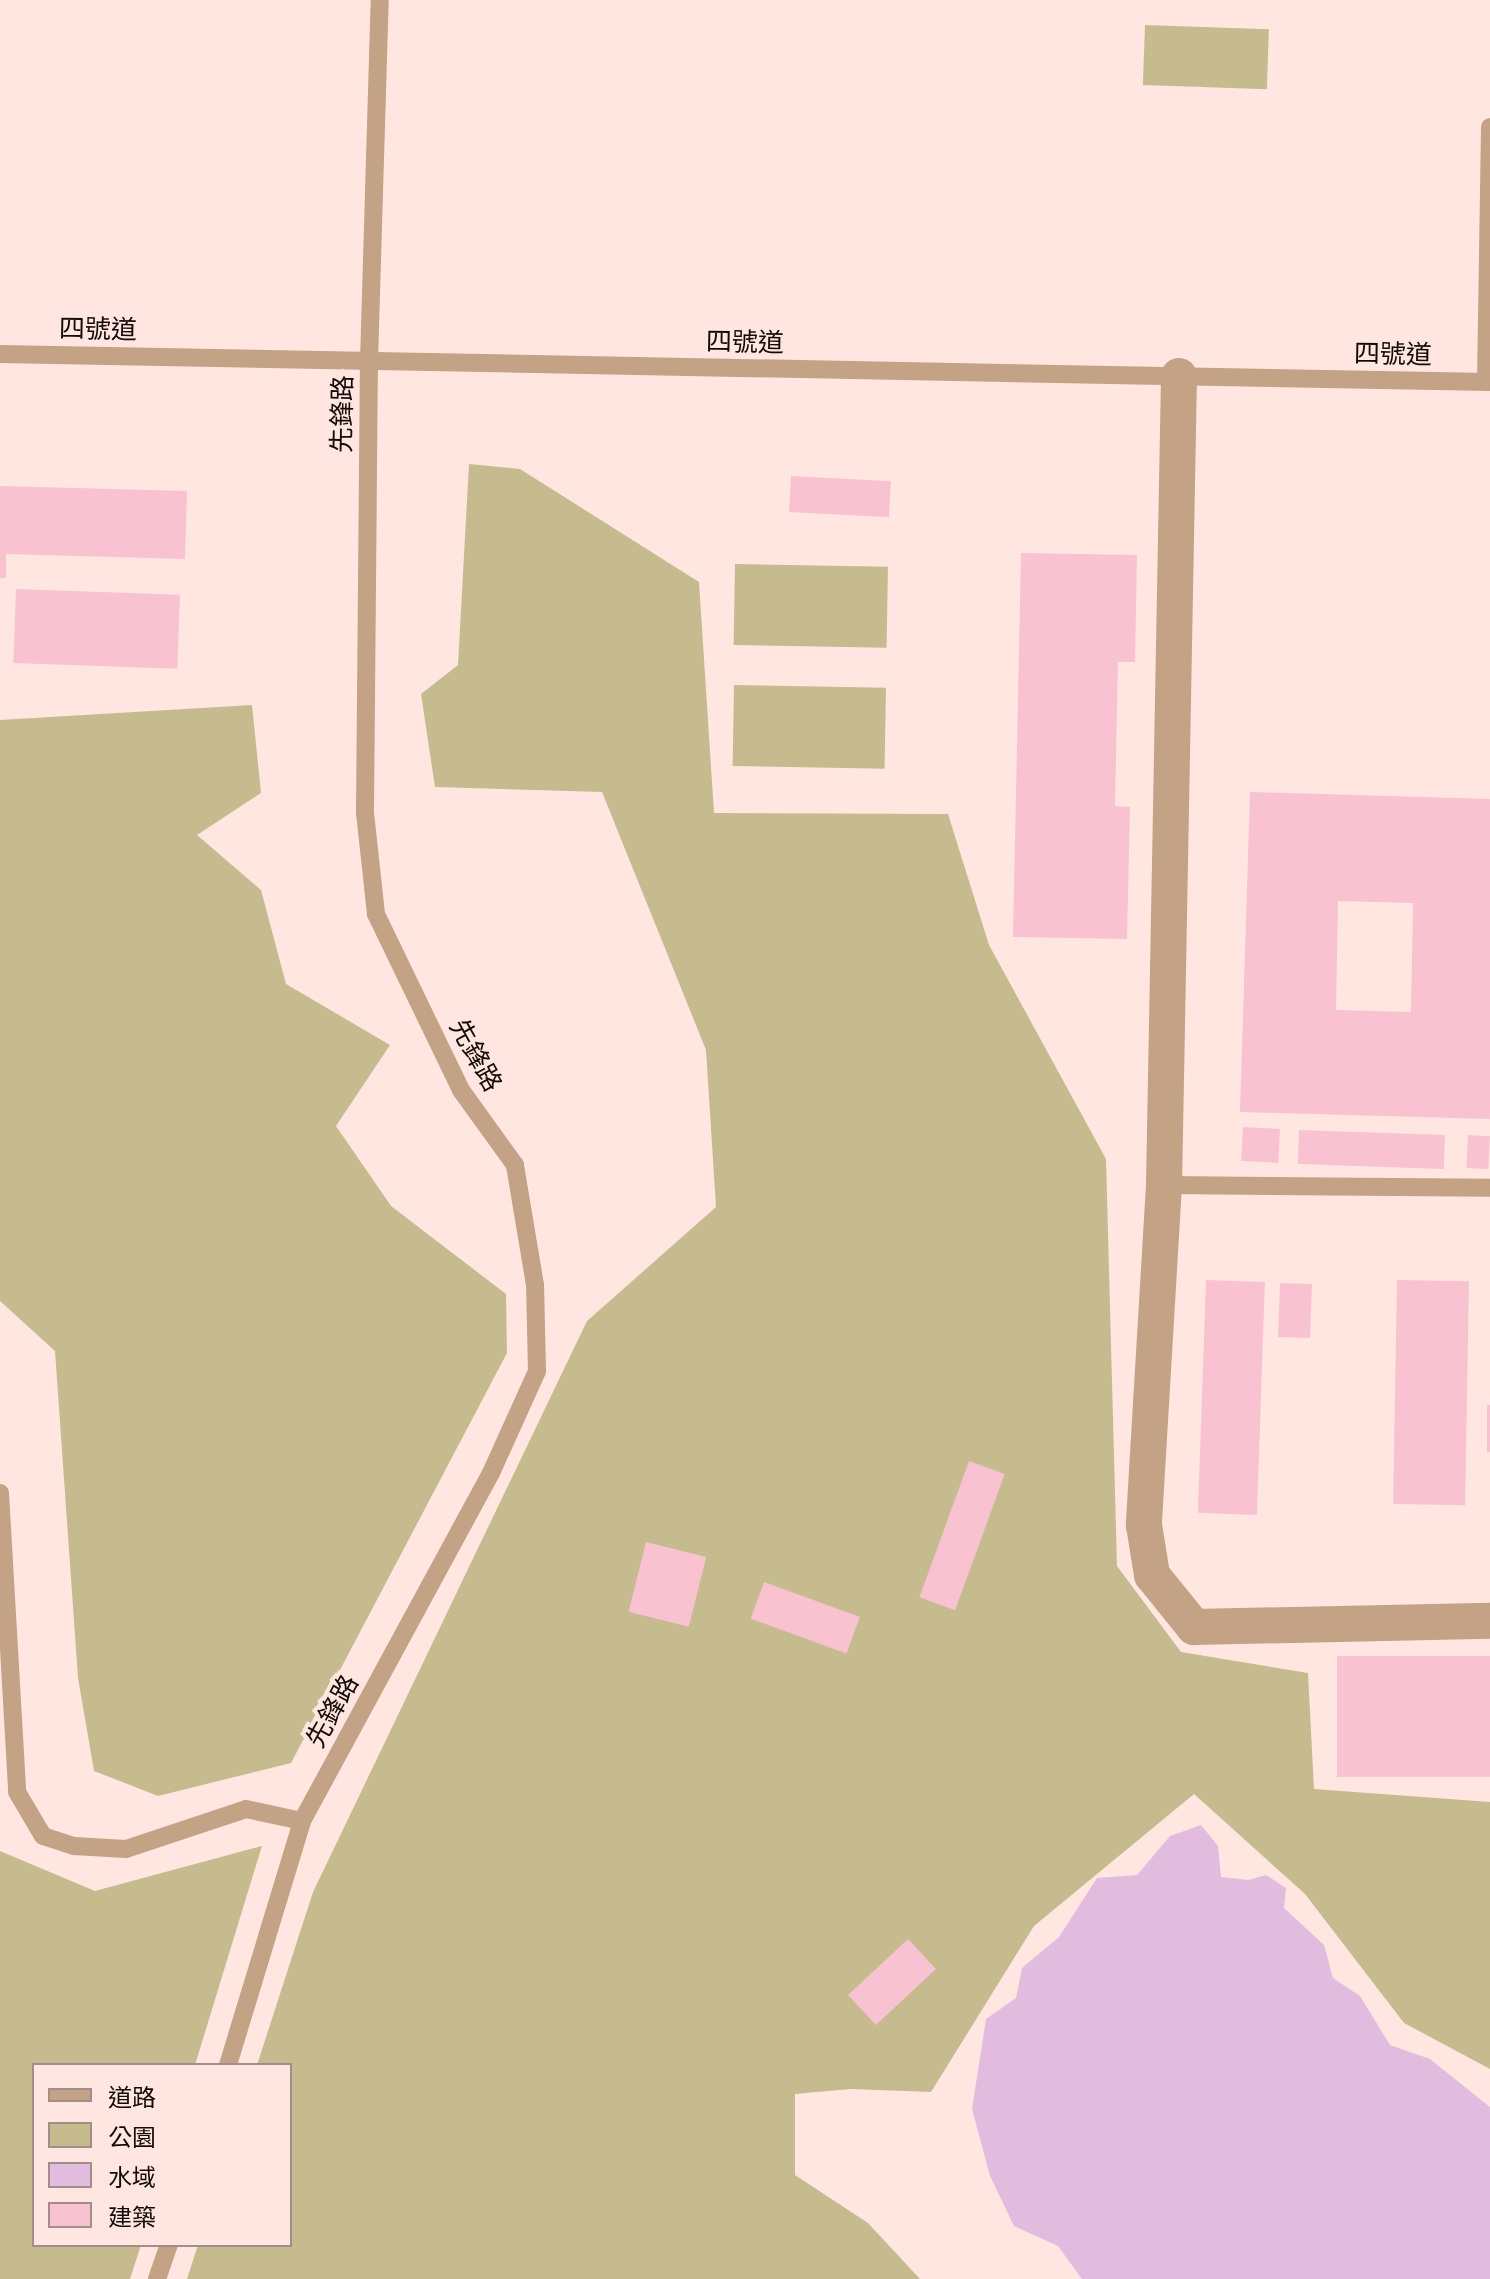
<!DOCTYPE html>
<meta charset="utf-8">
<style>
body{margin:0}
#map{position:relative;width:1490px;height:2279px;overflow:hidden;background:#ffe6e1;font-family:"Open Sans","Noto Sans TC",sans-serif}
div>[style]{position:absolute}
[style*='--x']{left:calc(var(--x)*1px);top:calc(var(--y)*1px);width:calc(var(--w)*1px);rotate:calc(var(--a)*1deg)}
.green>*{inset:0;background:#c6bb8f;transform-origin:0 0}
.water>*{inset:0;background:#e2bcdf}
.building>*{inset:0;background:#f8c2d1;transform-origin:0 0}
.lane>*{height:18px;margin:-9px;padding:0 9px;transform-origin:9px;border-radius:9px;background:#c3a285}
.street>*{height:36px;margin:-18px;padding:0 18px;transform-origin:18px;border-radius:18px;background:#c3a285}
span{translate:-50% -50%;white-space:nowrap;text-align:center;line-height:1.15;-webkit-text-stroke:8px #ffe6e1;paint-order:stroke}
.street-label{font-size:26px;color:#140b09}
.legend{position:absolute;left:32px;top:2063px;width:260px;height:184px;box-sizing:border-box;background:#ffe6e1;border:2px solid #a18e8b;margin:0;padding:10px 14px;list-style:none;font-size:24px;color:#140b09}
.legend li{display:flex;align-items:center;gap:16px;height:40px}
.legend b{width:40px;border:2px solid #a18e8b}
</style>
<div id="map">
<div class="green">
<div style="left:1145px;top:25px;width:124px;height:60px;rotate:2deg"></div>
<div style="clip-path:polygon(469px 464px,520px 469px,699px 582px,714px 813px,948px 814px,989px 945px,1106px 1159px,1117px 1566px,1181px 1652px,1308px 1673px,1314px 1789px,1490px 1802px,1490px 2069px,1404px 2023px,1305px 1894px,1194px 1794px,1034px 1926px,931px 2092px,851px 2089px,795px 2094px,795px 2175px,868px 2223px,920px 2279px,187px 2279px,198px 2245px,290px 2245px,290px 2065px,257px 2065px,313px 1892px,587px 1321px,716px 1207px,706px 1050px,602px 792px,435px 787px,421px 694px,458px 665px)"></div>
<div style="left:735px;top:564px;width:153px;height:81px;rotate:1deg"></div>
<div style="left:734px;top:685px;width:152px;height:81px;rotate:1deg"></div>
<div style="clip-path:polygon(252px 705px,261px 793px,197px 835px,261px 890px,286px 984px,390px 1045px,336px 1126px,391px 1206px,506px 1294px,507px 1353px,291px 1763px,158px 1796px,94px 1771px,78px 1678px,55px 1351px,0 1301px,0 720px)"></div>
<div style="clip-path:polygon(262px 1846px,195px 2065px,34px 2065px,34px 2245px,141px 2245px,130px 2279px,0 2279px,0 1851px,95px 1891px)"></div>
</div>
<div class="water">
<div style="clip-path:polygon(1201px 1825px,1218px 1846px,1221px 1877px,1248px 1880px,1266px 1875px,1286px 1888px,1284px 1908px,1324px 1945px,1333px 1978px,1360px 1996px,1390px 2045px,1430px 2059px,1490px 2107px,1490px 2279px,1082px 2279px,1058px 2246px,1014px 2226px,990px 2176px,972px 2109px,986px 2019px,1016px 1998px,1022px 1968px,1059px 1937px,1097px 1878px,1137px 1875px,1170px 1836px)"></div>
</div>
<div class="building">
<div style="left:791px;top:476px;width:100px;height:36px;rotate:3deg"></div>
<div style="clip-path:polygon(0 486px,187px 491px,185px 559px,6px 554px,6px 578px,0 578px)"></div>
<div style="clip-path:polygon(1021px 553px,1137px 555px,1135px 662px,1118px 662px,1115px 806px,1130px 807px,1127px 939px,1013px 937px)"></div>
<div style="left:16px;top:589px;width:164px;height:74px;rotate:2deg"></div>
<div style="clip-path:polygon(evenodd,1250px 792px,1490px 799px,1490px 1119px,1240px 1112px,1250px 792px,1338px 901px,1413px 903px,1411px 1012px,1336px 1010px,1338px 901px)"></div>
<div style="left:1243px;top:1127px;width:37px;height:34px;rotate:3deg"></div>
<div style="left:1299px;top:1130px;width:146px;height:34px;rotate:2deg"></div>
<div style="left:1468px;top:1135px;width:22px;height:33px;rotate:3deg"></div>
<div style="left:1206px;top:1280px;width:59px;height:233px;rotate:2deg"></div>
<div style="left:1397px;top:1280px;width:72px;height:224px;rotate:1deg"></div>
<div style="left:1280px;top:1283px;width:32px;height:54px;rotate:2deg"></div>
<div style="left:1487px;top:1405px;width:3px;height:47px"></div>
<div style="left:969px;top:1461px;width:38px;height:145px;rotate:20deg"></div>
<div style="left:646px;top:1542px;width:62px;height:72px;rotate:14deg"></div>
<div style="left:764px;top:1582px;width:102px;height:39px;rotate:20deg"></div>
<div style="left:1337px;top:1656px;width:153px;height:121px"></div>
<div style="left:908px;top:1939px;width:41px;height:82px;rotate:47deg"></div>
</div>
<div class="lane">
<div style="--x:0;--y:354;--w:1490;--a:1.08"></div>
<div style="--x:1486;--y:382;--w:255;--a:-89.1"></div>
<div style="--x:1164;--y:1185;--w:326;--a:0.5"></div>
<div style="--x:0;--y:1493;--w:299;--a:86.7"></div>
<div style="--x:17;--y:1792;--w:51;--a:59.4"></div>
<div style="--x:43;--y:1836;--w:33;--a:18"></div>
<div style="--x:74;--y:1846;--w:52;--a:3.3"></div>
<div style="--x:126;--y:1849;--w:126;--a:-18.4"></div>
<div style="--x:246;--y:1809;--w:57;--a:12.1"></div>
<div style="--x:228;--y:2065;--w:255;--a:-73.1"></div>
<div style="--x:302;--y:1821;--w:396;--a:-61.5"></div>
<div style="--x:491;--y:1473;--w:112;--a:-65.7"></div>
<div style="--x:537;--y:1371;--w:86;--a:-91.3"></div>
<div style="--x:535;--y:1285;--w:122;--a:-99.5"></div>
<div style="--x:515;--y:1165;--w:92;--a:-125.8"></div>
<div style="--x:461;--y:1090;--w:195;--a:-115.8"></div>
<div style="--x:376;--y:914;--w:103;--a:-96.2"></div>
<div style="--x:365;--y:812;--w:451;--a:-89.5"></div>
<div style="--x:369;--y:361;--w:361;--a:-88.3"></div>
<div style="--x:157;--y:2279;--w:36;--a:-71"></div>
</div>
<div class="street">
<div style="--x:1179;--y:376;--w:809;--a:91.06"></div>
<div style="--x:1164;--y:1185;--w:341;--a:93.4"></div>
<div style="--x:1144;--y:1525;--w:51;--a:80.9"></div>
<div style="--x:1152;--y:1575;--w:67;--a:51.1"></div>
<div style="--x:1194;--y:1627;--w:296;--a:-1.2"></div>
</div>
<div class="street-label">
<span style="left:98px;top:329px;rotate:1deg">四號道</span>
<span style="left:745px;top:342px;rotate:1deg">四號道</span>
<span style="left:1393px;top:354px;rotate:1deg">四號道</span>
<span style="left:342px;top:414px;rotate:-89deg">先鋒路</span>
<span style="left:476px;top:1055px;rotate:61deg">先鋒路</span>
<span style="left:332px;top:1711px;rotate:-61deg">先鋒路</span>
</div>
<ul class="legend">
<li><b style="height:10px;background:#c3a285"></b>道路</li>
<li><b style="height:22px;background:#c6bb8f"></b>公園</li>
<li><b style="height:22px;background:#e2bcdf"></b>水域</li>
<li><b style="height:22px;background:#f8c2d1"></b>建築</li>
</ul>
</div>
